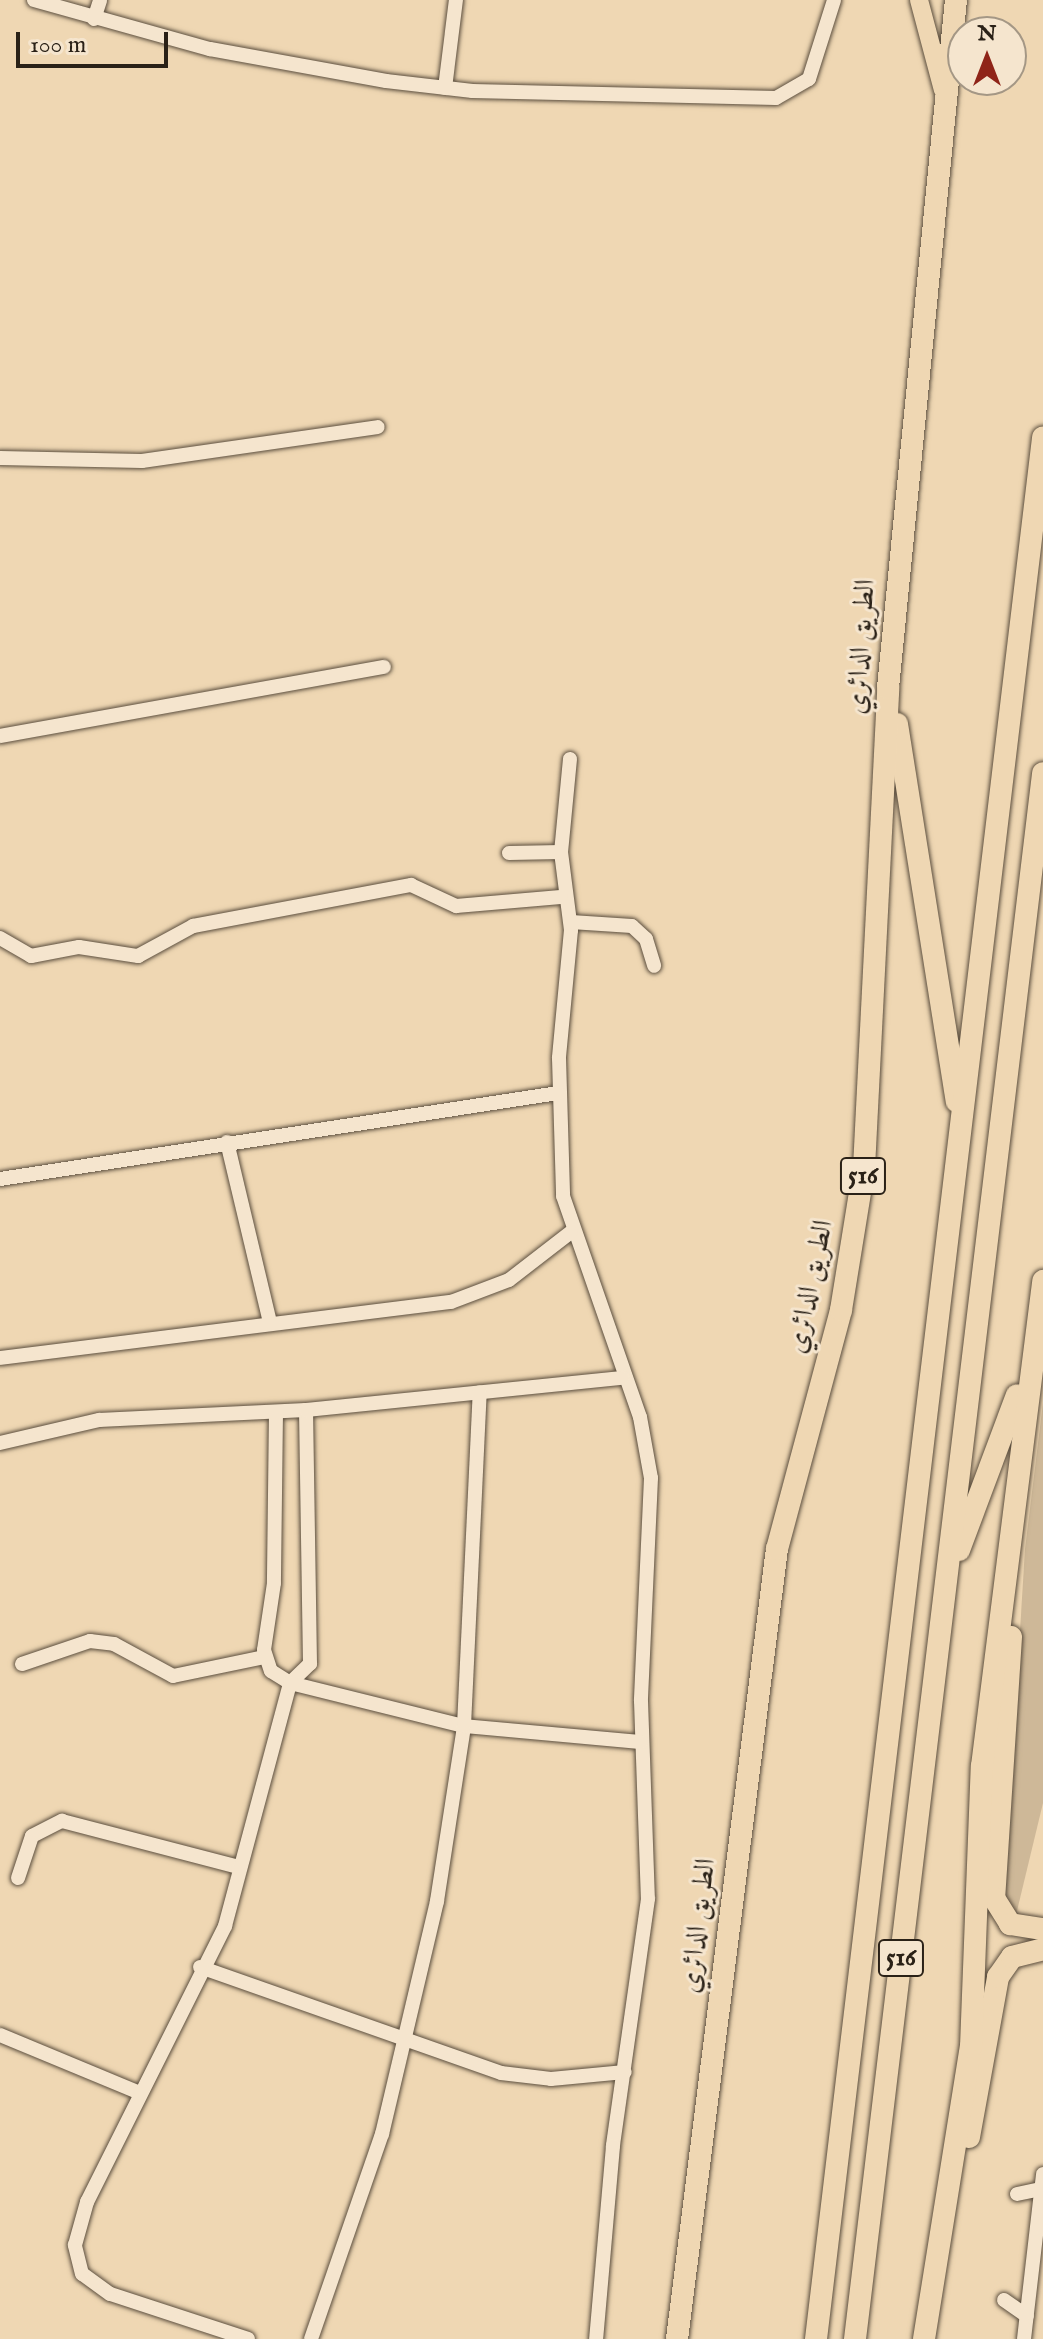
<!DOCTYPE html>
<meta charset="utf-8">
<style>
body{margin:0}
#map{position:relative;width:1043px;height:2339px;overflow:hidden;background:#efd7b3;font-family:"IM FELL English",Amiri,serif}
div>[style]{position:absolute}
[style*='--x']{left:calc(var(--x)*1px);top:calc(var(--y)*1px);width:calc(var(--w)*1px);rotate:calc(var(--a)*1deg)}
.green>*{inset:0;background:#ceb898}
.roads{filter:drop-shadow(0 0 2px #5b4e3e) drop-shadow(0 0 2px #5b4e3e)}
.minor>*{height:14px;margin:-7px;padding:0 7px;transform-origin:7px;border-radius:7px;background:#f5e5ce}
.major>*{height:18px;margin:-9px;padding:0 9px;transform-origin:9px;border-radius:9px;background:#efd7b3}
.highway>*{height:22px;margin:-11px;padding:0 11px;transform-origin:11px;border-radius:11px;background:#efd7b3}
span{translate:-50% -50%;white-space:nowrap;text-align:center;line-height:1.15;-webkit-text-stroke:6px #f5e5ce;paint-order:stroke}
.shield-label span{padding:2px 6px;background:#f5e5ce;border:2px solid;border-radius:6px;-webkit-text-stroke-width:0}
.shield-label{font-size:26px;color:#2a2117;font-weight:700}
.street-label{font-size:28px;color:#2a2117}
.north{position:absolute;left:947px;top:16px;width:80px;height:80px;box-sizing:border-box;background:#f5e5ce;border:2px solid #a49785;border-radius:50%;rotate:0deg;font-size:22px;font-weight:700;line-height:32px;text-align:center;color:#2a2117}
.north::after{content:'';display:block;margin:auto;width:28px;height:36px;background:#8f2418;clip-path:polygon(50% 0,100% 100%,50% 72%,0 100%)}
.scale{position:absolute;left:16px;top:32px;width:152px;height:36px;box-sizing:border-box;border:4px solid #2a2117;border-top:0;padding-left:10px;font-size:24px;line-height:28px;white-space:nowrap;color:#2a2117;-webkit-text-stroke:6px #f5e5ce;paint-order:stroke}
</style>
<div id="map">
<div class="green">
<div style="clip-path:polygon(1043px 1403px,1043px 1803px,1016px 1915px,1004px 1893px,1025px 1549px)"></div>
</div>
<div class="roads">
<div class="minor">
<div style="--x:34;--y:0;--w:183;--a:15.6"></div>
<div style="--x:210;--y:49;--w:179;--a:10.3"></div>
<div style="--x:386;--y:81;--w:87;--a:6.6"></div>
<div style="--x:472;--y:91;--w:304;--a:1.3"></div>
<div style="--x:776;--y:98;--w:38;--a:-30"></div>
<div style="--x:809;--y:79;--w:83;--a:-72.4"></div>
<div style="--x:94;--y:19;--w:20;--a:-72"></div>
<div style="--x:445;--y:88;--w:89;--a:-82.9"></div>
<div style="--x:0;--y:458;--w:142;--a:1.2"></div>
<div style="--x:142;--y:461;--w:238;--a:-8.2"></div>
<div style="--x:0;--y:736;--w:390;--a:-10.2"></div>
<div style="--x:570;--y:759;--w:93;--a:95.5"></div>
<div style="--x:561;--y:852;--w:79;--a:82.7"></div>
<div style="--x:571;--y:930;--w:129;--a:95.4"></div>
<div style="--x:559;--y:1058;--w:138;--a:88.3"></div>
<div style="--x:563;--y:1196;--w:234;--a:70.8"></div>
<div style="--x:640;--y:1417;--w:62;--a:79.8"></div>
<div style="--x:651;--y:1478;--w:223;--a:92.6"></div>
<div style="--x:641;--y:1701;--w:198;--a:88"></div>
<div style="--x:648;--y:1899;--w:249;--a:98.1"></div>
<div style="--x:613;--y:2146;--w:194;--a:95"></div>
<div style="--x:509;--y:853;--w:52;--a:-1.1"></div>
<div style="--x:571;--y:922;--w:61;--a:3.8"></div>
<div style="--x:632;--y:926;--w:19;--a:43"></div>
<div style="--x:646;--y:939;--w:28;--a:73"></div>
<div style="--x:0;--y:938;--w:36;--a:30"></div>
<div style="--x:31;--y:956;--w:49;--a:-10.6"></div>
<div style="--x:79;--y:947;--w:60;--a:8.7"></div>
<div style="--x:138;--y:956;--w:63;--a:-28.6"></div>
<div style="--x:193;--y:926;--w:222;--a:-10.7"></div>
<div style="--x:411;--y:885;--w:50;--a:25"></div>
<div style="--x:456;--y:906;--w:105;--a:-4.9"></div>
<div style="--x:227;--y:1142;--w:186;--a:76.6"></div>
<div style="--x:0;--y:1179;--w:565;--a:-8.76"></div>
<div style="--x:0;--y:1358;--w:454;--a:-7.1"></div>
<div style="--x:451;--y:1302;--w:62;--a:-20.8"></div>
<div style="--x:509;--y:1280;--w:78;--a:-37.7"></div>
<div style="--x:276;--y:1412;--w:171;--a:90.7"></div>
<div style="--x:274;--y:1583;--w:68;--a:98.5"></div>
<div style="--x:264;--y:1650;--w:22;--a:72"></div>
<div style="--x:271;--y:1671;--w:22;--a:32"></div>
<div style="--x:290;--y:1683;--w:28;--a:-44"></div>
<div style="--x:310;--y:1664;--w:254;--a:-90.9"></div>
<div style="--x:0;--y:1443;--w:102;--a:-13.1"></div>
<div style="--x:99;--y:1420;--w:207;--a:-2.8"></div>
<div style="--x:306;--y:1410;--w:318;--a:-5.8"></div>
<div style="--x:22;--y:1664;--w:72;--a:-18.7"></div>
<div style="--x:90;--y:1641;--w:24;--a:7"></div>
<div style="--x:114;--y:1644;--w:67;--a:28.5"></div>
<div style="--x:173;--y:1676;--w:94;--a:-11.7"></div>
<div style="--x:18;--y:1878;--w:44;--a:-71.6"></div>
<div style="--x:32;--y:1836;--w:34;--a:-27"></div>
<div style="--x:62;--y:1821;--w:182;--a:14.6"></div>
<div style="--x:200;--y:1967;--w:319;--a:19.4"></div>
<div style="--x:501;--y:2073;--w:50;--a:6.8"></div>
<div style="--x:551;--y:2079;--w:74;--a:-5.4"></div>
<div style="--x:0;--y:2035;--w:152;--a:22.5"></div>
<div style="--x:1017;--y:2194;--w:25;--a:-12"></div>
<div style="--x:1004;--y:2300;--w:28;--a:35"></div>
<div style="--x:248;--y:2339;--w:145;--a:-161.9"></div>
<div style="--x:110;--y:2294;--w:34;--a:-144"></div>
<div style="--x:82;--y:2274;--w:30;--a:-104"></div>
<div style="--x:75;--y:2245;--w:45;--a:-74.4"></div>
<div style="--x:87;--y:2202;--w:309;--a:-63.4"></div>
<div style="--x:225;--y:1926;--w:252;--a:-75"></div>
<div style="--x:290;--y:1683;--w:179;--a:13.9"></div>
<div style="--x:464;--y:1726;--w:178;--a:5.2"></div>
<div style="--x:311;--y:2339;--w:217;--a:-70.9"></div>
<div style="--x:382;--y:2134;--w:239;--a:-76.7"></div>
<div style="--x:437;--y:1901;--w:177;--a:-81.2"></div>
<div style="--x:464;--y:1726;--w:334;--a:-87.3"></div>
<div style="--x:1024;--y:2339;--w:166;--a:-83.4"></div>
</div>
<div class="major">
<div style="--x:919;--y:0;--w:93;--a:75.1"></div>
</div>
<div class="highway">
<div style="--x:897;--y:724;--w:382;--a:81"></div>
<div style="--x:959;--y:1550;--w:165;--a:-69.5"></div>
<div style="--x:1011;--y:1637;--w:262;--a:93.7"></div>
<div style="--x:994;--y:1898;--w:31;--a:58"></div>
<div style="--x:1010;--y:1924;--w:33;--a:9"></div>
<div style="--x:969;--y:2137;--w:163;--a:-79.7"></div>
<div style="--x:998;--y:1977;--w:24;--a:-55"></div>
<div style="--x:1012;--y:1957;--w:32;--a:-14"></div>
<div style="--x:677;--y:2339;--w:796;--a:-82.79"></div>
<div style="--x:777;--y:1549;--w:247;--a:-75"></div>
<div style="--x:841;--y:1310;--w:144;--a:-80.8"></div>
<div style="--x:864;--y:1168;--w:481;--a:-87.1"></div>
<div style="--x:888;--y:688;--w:691;--a:-84.36"></div>
<div style="--x:816;--y:2339;--w:1915;--a:-83.19"></div>
<div style="--x:855;--y:2339;--w:1577;--a:-83.15"></div>
<div style="--x:924;--y:2339;--w:296;--a:-80.9"></div>
<div style="--x:971;--y:2047;--w:281;--a:-87.8"></div>
<div style="--x:982;--y:1766;--w:489;--a:-82.8"></div>
</div>
</div>
<div class="shield-label">
<span style="left:863px;top:1176px">516</span>
<span style="left:901px;top:1958px">516</span>
</div>
<div class="street-label">
<span style="left:862px;top:647px;rotate:-86deg">الطريق الدائري</span>
<span style="left:811px;top:1287px;rotate:-78deg">الطريق الدائري</span>
<span style="left:699px;top:1926px;rotate:-83deg">الطريق الدائري</span>
</div>
<div class="north">N</div>
<div class="scale">100 m</div>
</div>
